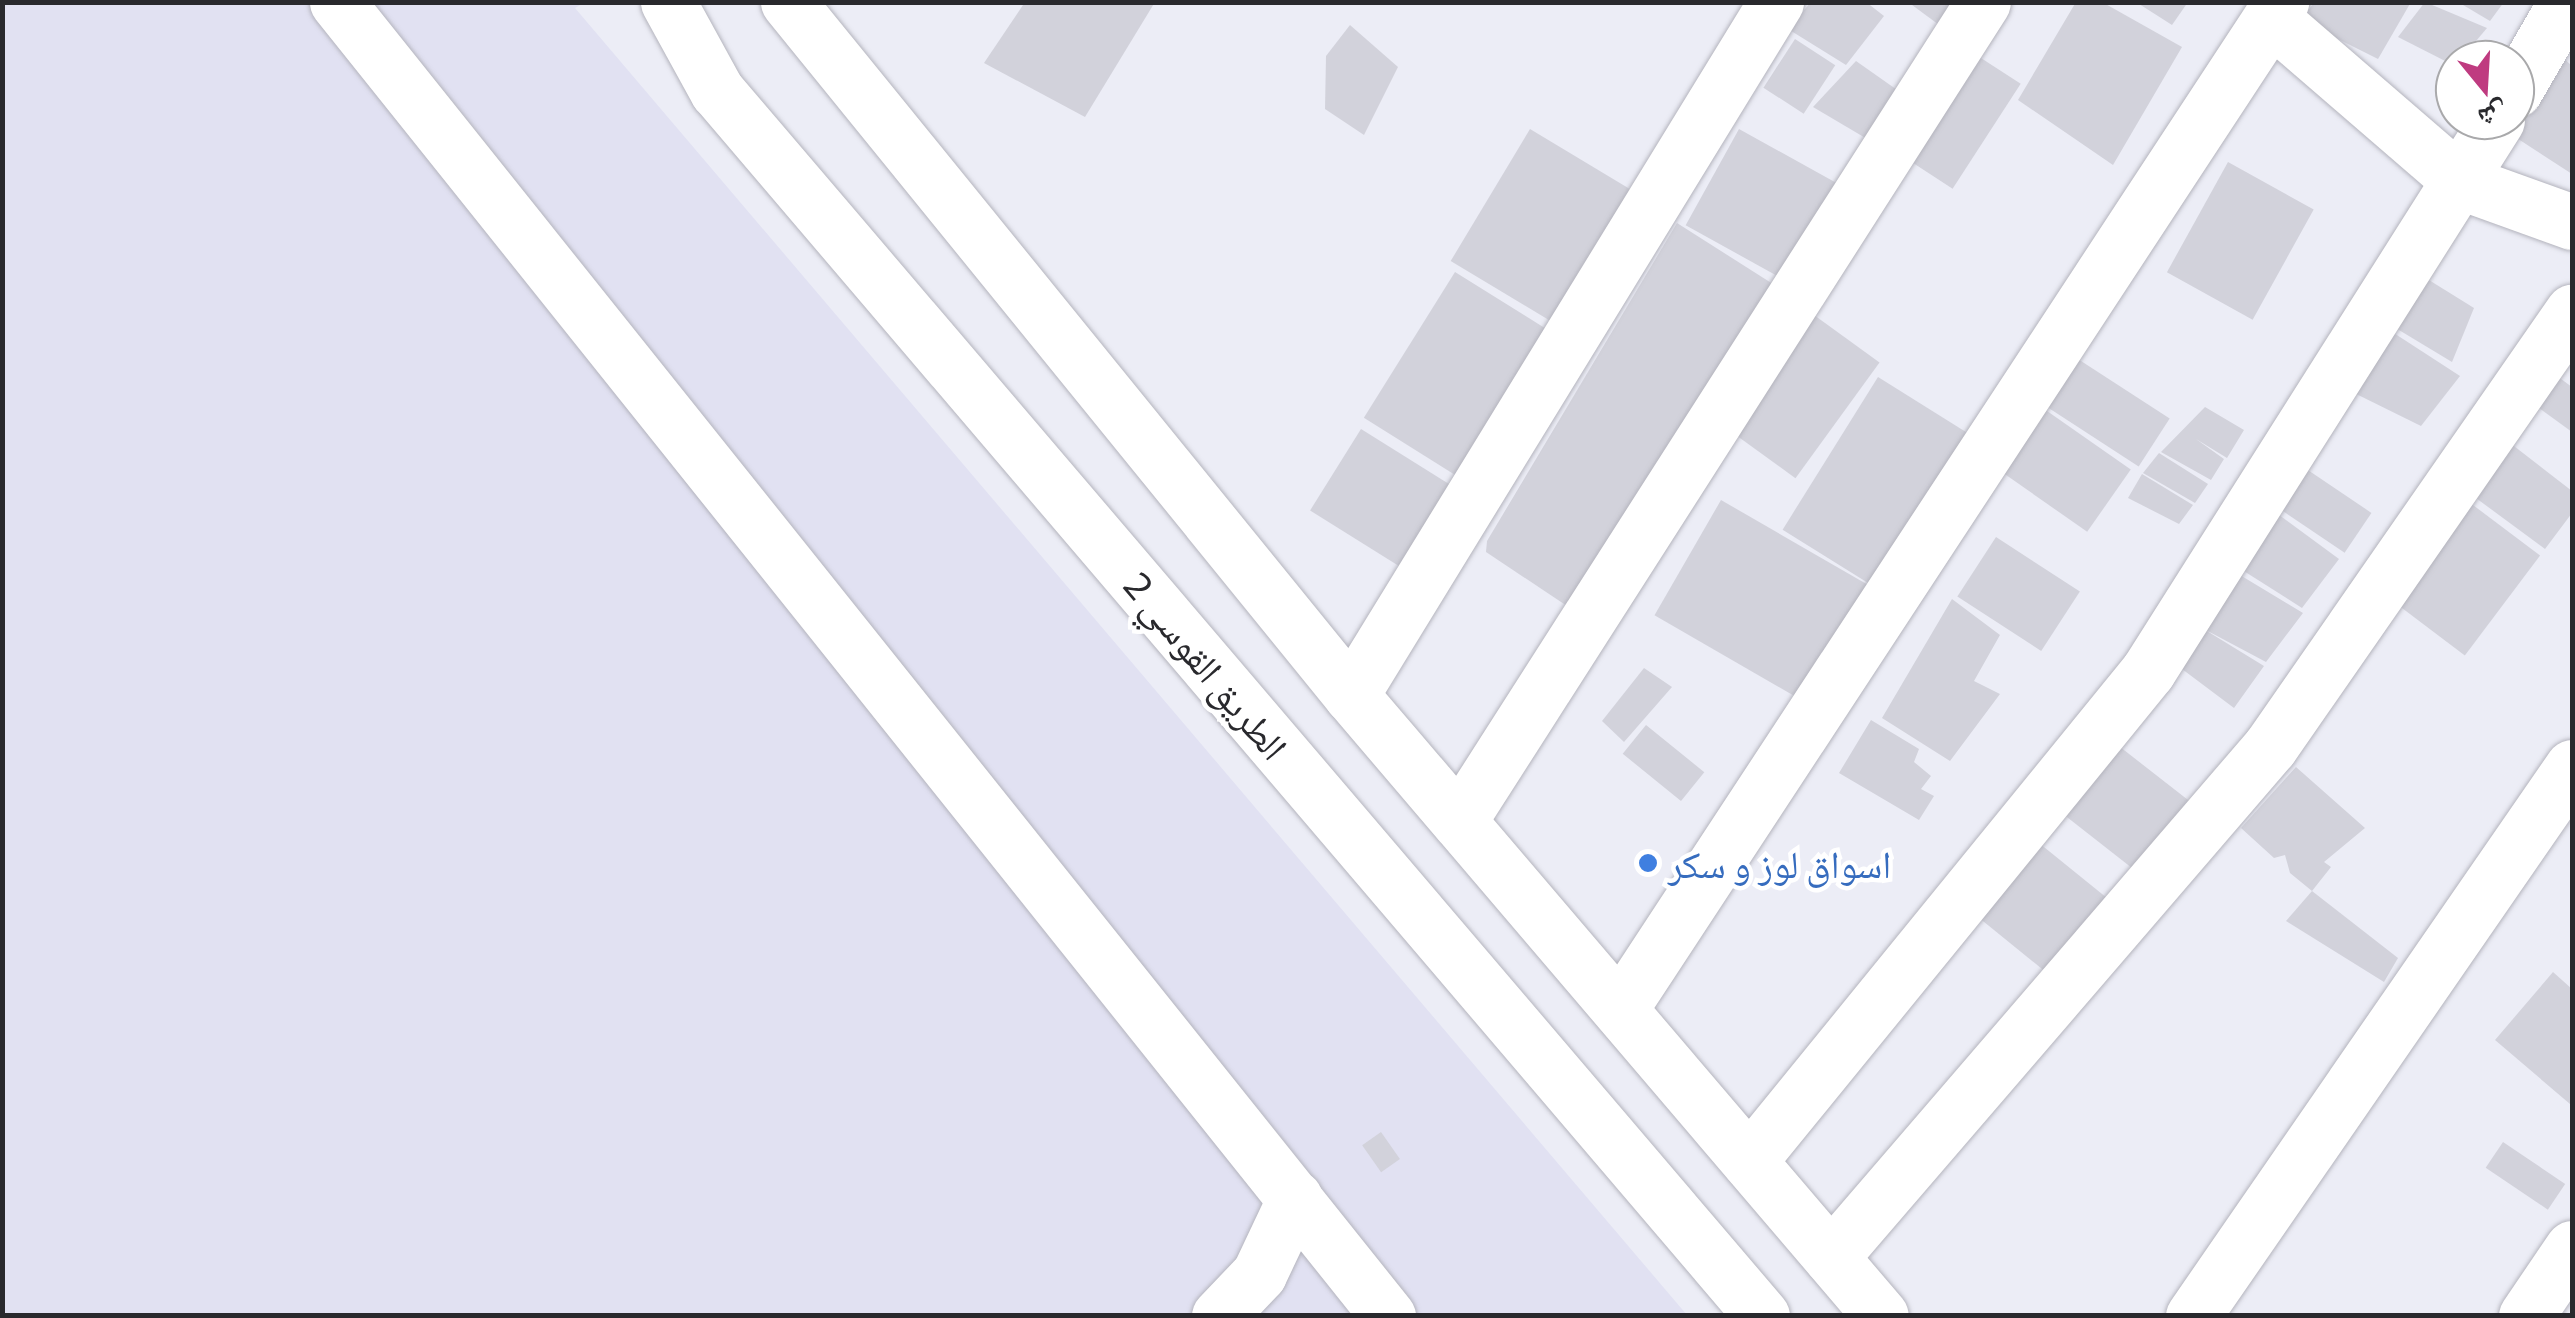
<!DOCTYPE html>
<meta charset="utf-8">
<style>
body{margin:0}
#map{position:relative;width:2575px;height:1318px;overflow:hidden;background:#ecedf6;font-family:Commissioner,"Noto Naskh Arabic",sans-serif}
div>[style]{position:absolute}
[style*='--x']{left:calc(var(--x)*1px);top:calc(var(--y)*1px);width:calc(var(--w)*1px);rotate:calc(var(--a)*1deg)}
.built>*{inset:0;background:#e1e1f2}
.building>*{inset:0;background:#d2d2db;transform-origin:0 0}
.roads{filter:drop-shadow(0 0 2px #b4b4bd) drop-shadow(0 0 2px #b4b4bd)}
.minor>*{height:55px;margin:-27.5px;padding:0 27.5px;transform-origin:27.5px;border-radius:27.5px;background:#fff}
.highway>*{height:55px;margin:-27.5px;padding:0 27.5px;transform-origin:27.5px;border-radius:27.5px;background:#fff}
.dots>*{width:28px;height:28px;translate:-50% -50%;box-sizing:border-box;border:5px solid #fff;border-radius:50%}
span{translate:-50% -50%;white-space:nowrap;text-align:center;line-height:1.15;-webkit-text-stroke:9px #fff;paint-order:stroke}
.street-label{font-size:38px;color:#29292d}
.shop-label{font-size:38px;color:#366cbe}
.left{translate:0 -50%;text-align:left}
.frame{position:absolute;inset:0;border:5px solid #29292d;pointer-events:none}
.north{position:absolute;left:2435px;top:40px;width:100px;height:100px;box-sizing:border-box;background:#fff;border:2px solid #a9a9ab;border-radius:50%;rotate:162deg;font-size:28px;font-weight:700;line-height:40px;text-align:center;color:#29292d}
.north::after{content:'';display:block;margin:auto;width:35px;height:45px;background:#bf3b80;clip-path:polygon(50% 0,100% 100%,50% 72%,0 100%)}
</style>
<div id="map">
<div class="built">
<div style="clip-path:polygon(3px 2px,584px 3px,575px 8px,1687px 1315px,3px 1316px)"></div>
</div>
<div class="building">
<div style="clip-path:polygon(1025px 2px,1155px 2px,1085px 117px,984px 63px)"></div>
<div style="clip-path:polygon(1811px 2px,1866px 2px,1884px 16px,1846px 65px,1788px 29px)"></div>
<div style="clip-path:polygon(1908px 2px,1970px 2px,1950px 33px)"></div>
<div style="clip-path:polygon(2076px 2px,2102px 2px,2182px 47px,2113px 165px,2018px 100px)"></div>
<div style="clip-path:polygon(2136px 2px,2188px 2px,2172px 25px)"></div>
<div style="clip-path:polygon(2315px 2px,2411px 2px,2378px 59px,2300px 20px)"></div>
<div style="clip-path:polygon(2425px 2px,2487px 28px,2455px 66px,2398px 37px)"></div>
<div style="clip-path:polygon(2458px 2px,2504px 2px,2490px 21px)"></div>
<div style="clip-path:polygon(1350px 25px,1398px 67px,1364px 135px,1325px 109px,1326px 56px)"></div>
<div style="left:1795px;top:39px;width:48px;height:58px;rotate:33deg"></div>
<div style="left:1967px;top:49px;width:64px;height:125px;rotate:33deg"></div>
<div style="clip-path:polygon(2558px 53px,2572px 66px,2572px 174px,2509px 133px)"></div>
<div style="clip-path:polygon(1856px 61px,1910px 99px,1879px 146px,1813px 107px)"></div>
<div style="left:1530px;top:129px;width:131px;height:154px;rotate:31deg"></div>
<div style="left:1739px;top:129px;width:129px;height:110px;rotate:29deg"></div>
<div style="left:2228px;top:162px;width:98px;height:126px;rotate:29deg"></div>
<div style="clip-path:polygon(1677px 223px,1787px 293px,1582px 616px,1486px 552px,1487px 541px)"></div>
<div style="left:1455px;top:272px;width:119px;height:172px;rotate:32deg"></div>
<div style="clip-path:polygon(2416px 272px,2474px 308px,2452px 362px,2384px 321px)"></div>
<div style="left:1814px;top:315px;width:81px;height:143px;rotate:36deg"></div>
<div style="clip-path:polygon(2383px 326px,2460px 376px,2421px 426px,2342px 387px)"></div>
<div style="left:2064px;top:350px;width:126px;height:57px;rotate:33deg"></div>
<div style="clip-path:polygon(2546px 368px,2572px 387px,2572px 432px,2525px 398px)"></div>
<div style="left:1878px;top:377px;width:115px;height:180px;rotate:32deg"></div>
<div style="left:2030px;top:399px;width:123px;height:76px;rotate:35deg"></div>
<div style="clip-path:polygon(2205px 407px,2244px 430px,2227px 458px,2196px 439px,2224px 459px,2211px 480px,2161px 452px)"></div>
<div style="left:1361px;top:429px;width:116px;height:96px;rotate:32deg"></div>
<div style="clip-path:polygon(2501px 436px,2572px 491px,2572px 513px,2545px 549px,2461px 487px)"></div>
<div style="clip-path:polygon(2159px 453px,2208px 484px,2195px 503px,2143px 473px)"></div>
<div style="left:2296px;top:462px;width:91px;height:48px;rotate:34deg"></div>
<div style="clip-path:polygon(2142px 474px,2193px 505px,2179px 524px,2128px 498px)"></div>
<div style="left:2461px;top:496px;width:99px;height:125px;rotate:37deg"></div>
<div style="left:1721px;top:500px;width:178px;height:133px;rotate:30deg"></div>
<div style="clip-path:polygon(2271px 509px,2339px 559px,2302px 608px,2228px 561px)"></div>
<div style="left:1996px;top:537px;width:100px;height:71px;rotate:33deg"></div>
<div style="clip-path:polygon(2230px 569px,2303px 613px,2266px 662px,2202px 628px,2264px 666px,2234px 708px,2166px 657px)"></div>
<div style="clip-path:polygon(1952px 599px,2000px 635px,1974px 681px,2000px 694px,1950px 761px,1882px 718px)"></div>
<div style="clip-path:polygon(1644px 668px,1672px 687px,1624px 742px,1602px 721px)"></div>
<div style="clip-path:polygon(1871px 720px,1919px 749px,1914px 762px,1931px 776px,1921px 789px,1934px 796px,1919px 820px,1839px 773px)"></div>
<div style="left:1646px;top:725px;width:75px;height:37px;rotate:39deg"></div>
<div style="left:2115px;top:743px;width:98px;height:88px;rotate:38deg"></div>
<div style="clip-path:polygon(2296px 767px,2365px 828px,2324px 862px,2331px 867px,2312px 891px,2290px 873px,2285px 855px,2274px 858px,2241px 828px)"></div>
<div style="left:2039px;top:843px;width:101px;height:96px;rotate:39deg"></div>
<div style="clip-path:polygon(2312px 891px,2398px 958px,2384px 982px,2286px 921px)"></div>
<div style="clip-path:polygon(2553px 972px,2572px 989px,2570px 1104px,2495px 1040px)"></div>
<div style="left:1381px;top:1132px;width:33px;height:23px;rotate:55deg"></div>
<div style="left:2503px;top:1142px;width:75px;height:31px;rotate:34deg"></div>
</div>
<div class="roads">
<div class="minor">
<div style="--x:337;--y:2;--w:1683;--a:51.35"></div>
<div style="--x:2271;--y:18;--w:251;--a:40.8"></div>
<div style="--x:2461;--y:182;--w:118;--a:19.8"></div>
<div style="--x:2515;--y:90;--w:102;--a:-59.9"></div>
<div style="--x:1351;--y:695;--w:813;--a:-58.48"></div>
<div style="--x:1459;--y:821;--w:972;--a:-57.39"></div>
<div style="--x:1620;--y:1009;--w:1205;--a:-56.72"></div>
<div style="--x:1749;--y:1161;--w:632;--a:-50.84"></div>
<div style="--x:2148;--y:671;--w:652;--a:-57.65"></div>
<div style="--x:1831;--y:1257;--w:673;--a:-49.28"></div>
<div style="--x:2270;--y:747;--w:530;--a:-55.23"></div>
<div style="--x:1219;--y:1316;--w:58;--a:-46.4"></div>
<div style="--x:1259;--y:1274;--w:84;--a:-64.7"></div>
<div style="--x:2193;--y:1316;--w:667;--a:-55.38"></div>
<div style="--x:2526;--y:1316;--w:82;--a:-55.9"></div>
</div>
<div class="highway">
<div style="--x:668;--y:2;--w:102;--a:61.2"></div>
<div style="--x:717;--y:91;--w:1610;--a:49.53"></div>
<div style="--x:788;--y:2;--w:893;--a:50.91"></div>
<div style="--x:1351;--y:695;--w:816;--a:49.52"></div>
</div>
</div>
<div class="dots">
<div style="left:1648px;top:863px;background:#3f7fe0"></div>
</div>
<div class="street-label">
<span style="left:1207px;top:665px;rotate:50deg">الطريق القوسي 2</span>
</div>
<div class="shop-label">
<span class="left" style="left:1668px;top:863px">اسواق لوز و سكر</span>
</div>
<div class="frame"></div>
<div class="north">ش</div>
</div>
